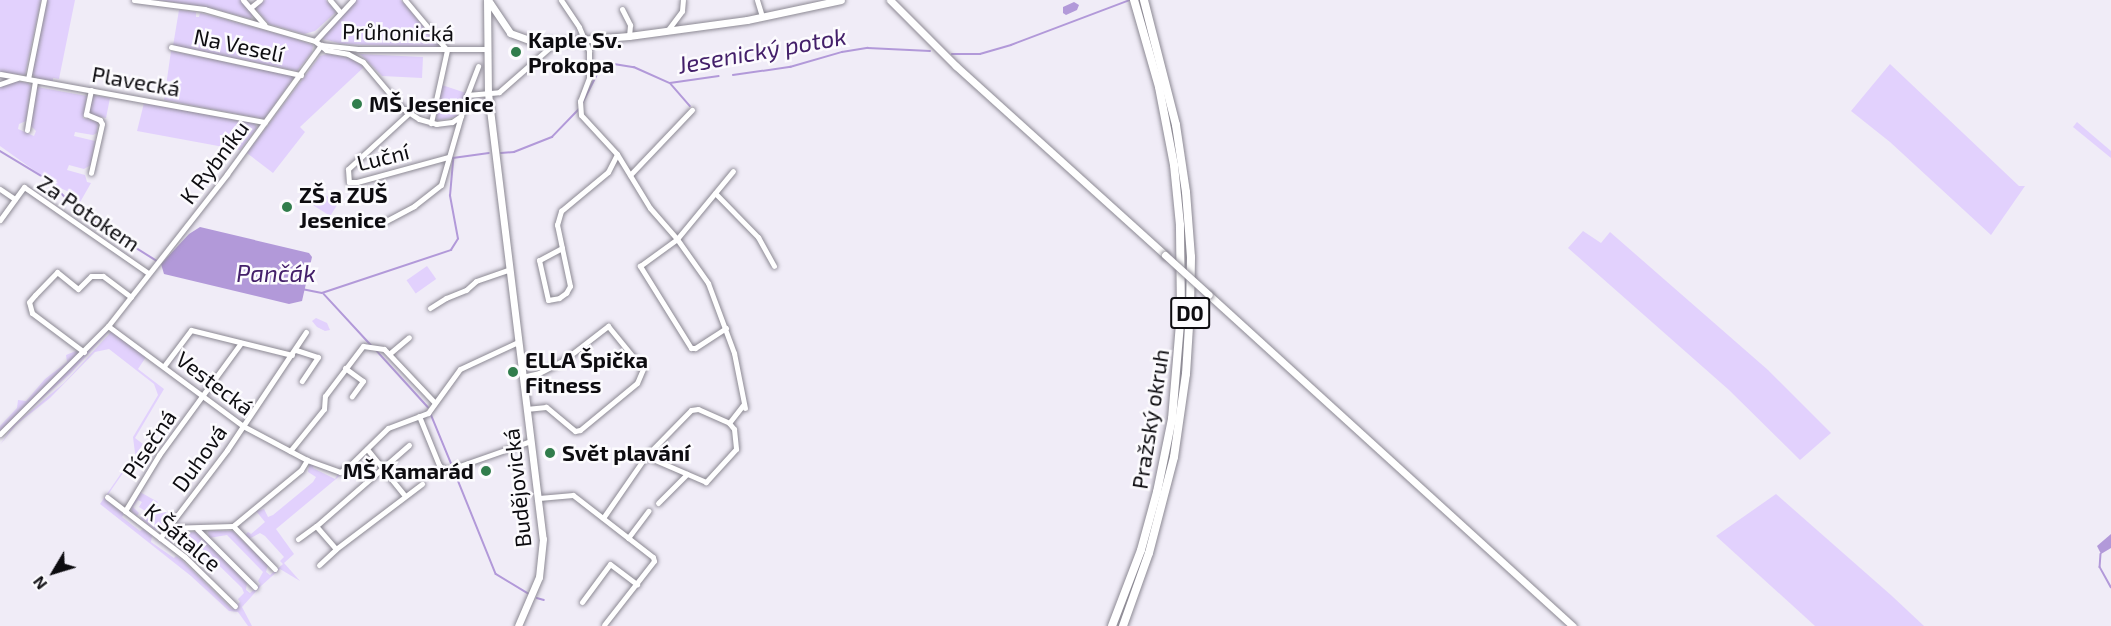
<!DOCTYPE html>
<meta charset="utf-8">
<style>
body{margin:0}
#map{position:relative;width:2111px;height:626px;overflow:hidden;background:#f0ecf7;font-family:"Exo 2",sans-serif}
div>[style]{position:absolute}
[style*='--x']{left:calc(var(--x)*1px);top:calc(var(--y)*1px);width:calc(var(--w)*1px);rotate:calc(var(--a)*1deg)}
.green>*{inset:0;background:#e2d1fd;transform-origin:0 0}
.water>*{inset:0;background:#b299d9}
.stream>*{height:1.5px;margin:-0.75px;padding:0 0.75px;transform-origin:0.75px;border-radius:0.75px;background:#b299d9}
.roads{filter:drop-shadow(0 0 2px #8c8993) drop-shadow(0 0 2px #8c8993)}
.minor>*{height:5px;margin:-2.5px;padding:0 2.5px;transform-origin:2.5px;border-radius:2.5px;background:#fff}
.major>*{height:7px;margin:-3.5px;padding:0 3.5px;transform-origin:3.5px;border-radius:3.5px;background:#fff}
.highway>*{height:8px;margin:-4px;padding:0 4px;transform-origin:4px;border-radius:4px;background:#fff}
.bridges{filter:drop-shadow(0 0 2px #8c8993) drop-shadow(0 0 2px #8c8993)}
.major-bridge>*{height:7px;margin:-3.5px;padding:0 3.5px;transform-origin:3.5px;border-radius:3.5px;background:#fff}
.dots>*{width:16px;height:16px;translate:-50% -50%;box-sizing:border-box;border:3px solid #fcfbfe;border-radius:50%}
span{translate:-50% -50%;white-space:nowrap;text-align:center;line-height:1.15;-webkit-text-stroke:5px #fcfbfe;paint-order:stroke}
.shield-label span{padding:2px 4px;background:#fcfbfe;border:2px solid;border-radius:4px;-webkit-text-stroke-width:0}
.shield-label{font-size:21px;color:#0d0c10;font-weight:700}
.street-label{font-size:22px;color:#0d0c10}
.poi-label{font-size:22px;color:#0d0c10;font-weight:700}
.left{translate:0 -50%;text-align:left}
.right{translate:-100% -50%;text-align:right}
.water-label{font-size:24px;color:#44206a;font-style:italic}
.north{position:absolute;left:24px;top:542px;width:60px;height:60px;-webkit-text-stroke:4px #fcfbfe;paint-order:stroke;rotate:232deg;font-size:16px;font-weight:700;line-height:24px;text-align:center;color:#0d0c10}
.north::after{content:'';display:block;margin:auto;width:21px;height:27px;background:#0d0c10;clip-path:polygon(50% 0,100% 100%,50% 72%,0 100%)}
</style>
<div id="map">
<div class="green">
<div style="clip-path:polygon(0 0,41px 0,25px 75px,0 72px)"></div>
<div style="clip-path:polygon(46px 0,75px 0,59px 79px,53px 78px,53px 81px,35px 78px,32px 73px)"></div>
<div style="clip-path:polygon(157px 0,240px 0,253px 14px,251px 19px,207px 7px)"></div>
<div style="clip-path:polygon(265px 0,326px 0,336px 12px,315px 31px,304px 34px,269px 24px,255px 8px)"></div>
<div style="clip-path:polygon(356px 0,401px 0,440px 46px,439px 48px,342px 44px,323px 39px,326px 30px)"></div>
<div style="clip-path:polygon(179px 10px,196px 12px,196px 17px,199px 17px,200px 13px,205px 14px,289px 37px,313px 45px,312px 52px,297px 71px,173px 46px)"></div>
<div style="clip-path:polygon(171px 51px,295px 76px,264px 119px,164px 100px)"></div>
<div style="clip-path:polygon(327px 54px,350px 58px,364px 67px,300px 127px,305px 132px,273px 173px,247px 153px,320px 56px)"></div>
<div style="clip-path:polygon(360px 54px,423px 57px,422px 78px,382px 76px)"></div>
<div style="clip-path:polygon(1890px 64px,2019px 186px,2025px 186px,1991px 235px,1890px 142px,1851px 111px)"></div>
<div style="clip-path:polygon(15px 81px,28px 83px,31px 87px,26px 121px,19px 124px,18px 129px,34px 136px,36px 131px,30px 125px,37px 87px,87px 96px,83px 118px,98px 122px,97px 133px,93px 135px,75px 132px,74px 136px,95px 141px,91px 165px,84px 169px,69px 165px,67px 170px,85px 175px,87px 182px,91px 183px,79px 204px,69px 192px,56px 186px,0 146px,0 87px)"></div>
<div style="clip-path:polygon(442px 85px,466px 93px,457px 117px,435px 121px)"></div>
<div style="clip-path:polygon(92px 95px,110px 98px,106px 118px,91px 115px,89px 112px)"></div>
<div style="clip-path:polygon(144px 103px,255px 123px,257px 128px,240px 150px,137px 131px)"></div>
<div style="clip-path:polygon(2077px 122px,2111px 151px,2111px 158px,2073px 127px)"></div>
<div style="left:317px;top:190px;width:25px;height:15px;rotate:32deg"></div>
<div style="clip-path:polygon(1583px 231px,1601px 243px,1610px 232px,1768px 370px,1831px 433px,1800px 460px,1729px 390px,1568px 248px)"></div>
<div style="left:427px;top:266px;width:16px;height:25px;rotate:55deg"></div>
<div style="clip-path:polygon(316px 318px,327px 323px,330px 330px,325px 331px,317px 327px,312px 321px)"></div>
<div style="clip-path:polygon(106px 331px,109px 331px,70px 374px,13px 424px,0 439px,7px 429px,24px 410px,62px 377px)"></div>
<div style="clip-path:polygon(112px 331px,146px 357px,138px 369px,164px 389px,135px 438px,143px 444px,105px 499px,124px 514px,122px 517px,140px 531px,143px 529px,152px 536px,151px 542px,174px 558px,176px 556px,182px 560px,232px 609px,240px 602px,238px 599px,244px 593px,242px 588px,190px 537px,183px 535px,172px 543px,168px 539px,169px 533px,197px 532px,247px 583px,246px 590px,250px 593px,260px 584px,258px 581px,263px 572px,227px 535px,209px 538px,208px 531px,233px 531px,268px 565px,266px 572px,270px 575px,283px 564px,280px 561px,284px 557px,265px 536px,260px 533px,249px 539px,245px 535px,248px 532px,251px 534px,265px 522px,256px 511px,264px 509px,268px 517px,273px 515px,313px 482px,316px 477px,308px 472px,309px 465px,314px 465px,313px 468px,335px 479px,338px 474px,342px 474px,276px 529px,294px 554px,284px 563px,300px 581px,280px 569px,261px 586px,242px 607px,252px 626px,248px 626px,238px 612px,229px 611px,191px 576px,100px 504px,135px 453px,133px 437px,158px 395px,154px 384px,109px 349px,95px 352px,50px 398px,16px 425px,0 445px,13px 426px,64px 383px)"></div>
<div style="clip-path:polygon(76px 351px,80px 352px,0 432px,0 426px,17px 408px,18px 400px,26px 401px,45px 379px,67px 362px,66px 355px)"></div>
<div style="clip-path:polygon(140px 492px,158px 502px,156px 505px,172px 517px,162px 530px,155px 530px,140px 518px,147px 512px,139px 507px,142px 502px,138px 500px,133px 507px,139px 513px,137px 516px,132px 512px,131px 506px)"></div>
<div style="clip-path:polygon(1776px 494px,1892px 596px,1924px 626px,1815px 626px,1716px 536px)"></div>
</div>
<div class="water">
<div style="clip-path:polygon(1074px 2px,1079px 5px,1077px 10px,1066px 15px,1063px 13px,1063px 7px)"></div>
<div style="clip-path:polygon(200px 227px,309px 253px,312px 257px,302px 301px,289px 304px,164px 274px,161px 264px,189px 234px)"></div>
<div style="clip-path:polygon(2111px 534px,2111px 548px,2101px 554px,2097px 546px)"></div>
</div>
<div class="stream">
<div style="--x:952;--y:54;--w:28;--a:0"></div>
<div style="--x:980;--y:54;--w:32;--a:-16"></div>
<div style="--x:1011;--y:45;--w:127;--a:-20.7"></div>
<div style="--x:733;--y:75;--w:58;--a:-8"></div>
<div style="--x:790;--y:67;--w:54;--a:-16.1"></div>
<div style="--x:842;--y:52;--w:26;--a:-9"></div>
<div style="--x:868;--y:48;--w:62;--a:2.8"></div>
<div style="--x:671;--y:84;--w:29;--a:49"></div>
<div style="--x:583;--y:102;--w:33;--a:-63"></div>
<div style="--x:598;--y:73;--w:14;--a:-45"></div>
<div style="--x:608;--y:63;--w:26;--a:9"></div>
<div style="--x:634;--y:67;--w:39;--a:24"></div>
<div style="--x:670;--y:83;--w:49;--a:-8.1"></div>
<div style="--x:0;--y:151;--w:58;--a:31"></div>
<div style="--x:50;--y:181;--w:42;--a:46.9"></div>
<div style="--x:79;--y:212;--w:92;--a:32.1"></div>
<div style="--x:501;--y:153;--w:13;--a:-4"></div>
<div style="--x:514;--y:152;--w:41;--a:-21.5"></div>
<div style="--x:552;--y:137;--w:39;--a:-46"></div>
<div style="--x:302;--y:289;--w:20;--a:11"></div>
<div style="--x:322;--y:293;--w:136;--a:-18.4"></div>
<div style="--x:451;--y:250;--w:13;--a:-58"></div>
<div style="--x:458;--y:239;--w:44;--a:-100.5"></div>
<div style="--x:450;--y:196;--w:38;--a:-85"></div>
<div style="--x:453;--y:158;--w:36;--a:-8"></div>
<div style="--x:324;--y:294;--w:69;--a:47.3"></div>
<div style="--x:377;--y:351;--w:76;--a:47.7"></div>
<div style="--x:431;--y:414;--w:55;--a:67.6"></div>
<div style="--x:454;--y:470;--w:112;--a:68"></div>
<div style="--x:496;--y:574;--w:39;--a:31"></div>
<div style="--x:2101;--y:554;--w:13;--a:94"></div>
<div style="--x:2100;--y:567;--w:23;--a:61"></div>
<div style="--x:537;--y:598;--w:7;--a:16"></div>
</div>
<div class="roads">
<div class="minor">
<div style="--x:134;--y:0;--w:71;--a:7.3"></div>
<div style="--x:204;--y:9;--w:116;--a:16.1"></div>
<div style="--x:315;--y:41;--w:14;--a:39"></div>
<div style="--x:326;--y:50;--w:22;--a:10"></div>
<div style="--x:348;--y:54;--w:17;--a:28"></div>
<div style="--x:363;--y:62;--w:60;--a:49.7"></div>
<div style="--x:402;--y:108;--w:20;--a:33"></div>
<div style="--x:419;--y:119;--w:18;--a:16"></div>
<div style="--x:436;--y:124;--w:16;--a:-7"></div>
<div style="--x:452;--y:122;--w:11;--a:-34"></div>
<div style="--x:243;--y:0;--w:33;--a:49"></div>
<div style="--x:330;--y:0;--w:16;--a:50"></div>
<div style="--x:405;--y:0;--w:65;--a:50"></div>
<div style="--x:447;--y:50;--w:75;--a:102.4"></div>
<div style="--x:561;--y:0;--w:32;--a:56"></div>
<div style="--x:579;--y:27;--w:26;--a:67"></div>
<div style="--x:589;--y:51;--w:27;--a:90"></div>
<div style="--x:589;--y:78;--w:25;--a:111"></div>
<div style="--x:580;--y:101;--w:14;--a:86"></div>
<div style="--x:581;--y:115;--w:53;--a:47.3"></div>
<div style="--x:617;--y:154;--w:63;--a:58.6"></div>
<div style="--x:650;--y:208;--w:41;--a:48.9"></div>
<div style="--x:677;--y:239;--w:54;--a:54.8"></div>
<div style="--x:708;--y:283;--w:75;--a:69.6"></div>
<div style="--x:734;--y:353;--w:56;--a:78.7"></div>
<div style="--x:757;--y:0;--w:17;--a:73"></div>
<div style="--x:250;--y:8;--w:13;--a:-39"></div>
<div style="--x:622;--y:9;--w:18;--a:63"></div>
<div style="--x:630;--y:25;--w:11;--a:95"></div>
<div style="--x:667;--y:31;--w:25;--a:-53"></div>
<div style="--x:682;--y:11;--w:11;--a:-85"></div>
<div style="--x:315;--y:41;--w:56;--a:-47.2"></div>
<div style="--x:321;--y:45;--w:37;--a:6"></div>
<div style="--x:358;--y:49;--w:129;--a:0"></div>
<div style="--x:171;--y:47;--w:133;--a:12.2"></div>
<div style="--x:0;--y:74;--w:269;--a:10.3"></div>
<div style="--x:28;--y:79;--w:81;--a:-78.6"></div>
<div style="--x:0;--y:84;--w:18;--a:-19"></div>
<div style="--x:91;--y:90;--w:25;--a:102"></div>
<div style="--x:86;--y:114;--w:15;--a:23"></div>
<div style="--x:100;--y:120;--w:4;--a:63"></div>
<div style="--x:102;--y:124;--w:50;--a:102.7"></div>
<div style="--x:467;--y:95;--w:31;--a:-69"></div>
<div style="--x:409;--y:113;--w:83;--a:137.4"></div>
<div style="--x:348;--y:169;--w:13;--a:86"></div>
<div style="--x:349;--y:182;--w:8;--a:0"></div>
<div style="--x:357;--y:182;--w:94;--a:-15.4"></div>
<div style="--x:27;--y:130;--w:50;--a:-80.7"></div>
<div style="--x:630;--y:175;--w:90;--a:-46.4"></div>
<div style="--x:0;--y:189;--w:18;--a:34"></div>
<div style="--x:715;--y:193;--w:62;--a:45.7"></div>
<div style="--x:758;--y:237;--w:33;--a:61"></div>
<div style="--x:0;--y:220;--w:41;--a:-54"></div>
<div style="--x:24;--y:187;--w:151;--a:34.7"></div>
<div style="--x:386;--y:221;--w:32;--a:-28"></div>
<div style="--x:414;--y:206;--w:34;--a:-38"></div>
<div style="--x:441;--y:185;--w:94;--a:-73.9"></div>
<div style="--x:467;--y:95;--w:32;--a:-5"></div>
<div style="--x:499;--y:92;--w:76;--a:-41.3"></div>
<div style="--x:562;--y:248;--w:26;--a:152"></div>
<div style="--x:539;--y:260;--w:41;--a:77.3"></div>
<div style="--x:548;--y:300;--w:11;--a:-10"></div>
<div style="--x:559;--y:298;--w:9;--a:-36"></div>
<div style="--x:566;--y:293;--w:8;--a:-60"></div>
<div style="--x:570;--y:286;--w:39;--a:-102"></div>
<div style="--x:562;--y:248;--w:24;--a:-102"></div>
<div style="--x:557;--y:225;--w:15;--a:-74"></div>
<div style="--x:561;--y:211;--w:61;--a:-39.7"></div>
<div style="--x:608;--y:172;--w:20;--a:-63"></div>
<div style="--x:430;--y:308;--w:19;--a:-32"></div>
<div style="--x:446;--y:298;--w:22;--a:-22"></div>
<div style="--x:466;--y:290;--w:13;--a:-42"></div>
<div style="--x:476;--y:281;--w:34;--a:-19"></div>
<div style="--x:108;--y:326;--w:168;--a:36.5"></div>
<div style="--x:243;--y:426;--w:72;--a:28"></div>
<div style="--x:307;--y:460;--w:35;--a:20"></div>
<div style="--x:340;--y:472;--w:9;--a:-32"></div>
<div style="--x:348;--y:467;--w:56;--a:-44.3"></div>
<div style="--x:388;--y:428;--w:43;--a:-20.6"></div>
<div style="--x:428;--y:413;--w:54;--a:-54"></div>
<div style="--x:460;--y:369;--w:64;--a:-25"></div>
<div style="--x:726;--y:328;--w:37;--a:147"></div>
<div style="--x:695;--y:348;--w:4;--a:180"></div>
<div style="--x:691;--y:348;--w:97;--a:-121.9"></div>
<div style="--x:640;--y:266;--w:46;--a:-36.1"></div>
<div style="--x:677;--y:239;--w:88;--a:-50.5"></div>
<div style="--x:296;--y:350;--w:23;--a:18"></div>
<div style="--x:318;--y:357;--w:29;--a:124"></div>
<div style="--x:84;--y:352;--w:65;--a:-143.1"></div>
<div style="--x:32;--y:313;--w:11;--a:-105"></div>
<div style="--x:29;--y:302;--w:9;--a:-49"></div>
<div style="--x:35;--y:295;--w:32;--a:-46"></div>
<div style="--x:57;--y:272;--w:27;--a:39"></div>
<div style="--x:78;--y:289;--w:18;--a:-45"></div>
<div style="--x:91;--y:276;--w:12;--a:0"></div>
<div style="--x:103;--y:276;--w:35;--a:37"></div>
<div style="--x:389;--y:354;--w:26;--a:-40"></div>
<div style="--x:164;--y:366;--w:45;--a:-53.1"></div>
<div style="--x:191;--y:330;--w:104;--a:13.9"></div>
<div style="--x:345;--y:368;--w:22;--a:36"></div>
<div style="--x:363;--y:381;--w:19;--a:126"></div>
<div style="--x:522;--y:377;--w:17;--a:-13"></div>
<div style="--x:539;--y:373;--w:28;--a:-27"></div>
<div style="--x:564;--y:360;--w:56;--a:-37.7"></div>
<div style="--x:608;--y:326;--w:55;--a:50.9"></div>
<div style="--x:643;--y:369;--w:15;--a:113"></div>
<div style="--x:637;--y:383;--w:74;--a:140.5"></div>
<div style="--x:580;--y:430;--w:5;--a:169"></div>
<div style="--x:575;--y:431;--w:38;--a:-140"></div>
<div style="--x:546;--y:407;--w:20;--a:174"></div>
<div style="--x:419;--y:416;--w:53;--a:67.8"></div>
<div style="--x:439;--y:465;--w:6;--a:45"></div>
<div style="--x:443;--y:469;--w:5;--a:11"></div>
<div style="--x:448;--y:470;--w:88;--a:-19.3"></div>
<div style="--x:729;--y:423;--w:24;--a:-52"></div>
<div style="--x:0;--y:434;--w:153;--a:-45"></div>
<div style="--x:108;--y:326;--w:193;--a:-51.9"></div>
<div style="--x:227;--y:174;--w:160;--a:-53.9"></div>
<div style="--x:409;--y:445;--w:123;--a:138.9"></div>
<div style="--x:316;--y:526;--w:30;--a:49"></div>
<div style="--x:336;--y:549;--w:108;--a:-37.1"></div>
<div style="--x:367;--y:449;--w:60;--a:51"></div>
<div style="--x:290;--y:451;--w:54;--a:-51"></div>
<div style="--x:324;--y:409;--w:13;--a:-86"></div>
<div style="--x:325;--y:396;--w:63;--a:-52.8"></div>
<div style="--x:363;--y:346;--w:21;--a:8"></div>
<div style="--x:384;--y:349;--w:74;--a:46.6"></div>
<div style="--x:107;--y:497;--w:98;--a:37.6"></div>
<div style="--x:185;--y:557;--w:70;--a:44.4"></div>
<div style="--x:539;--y:498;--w:34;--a:-5"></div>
<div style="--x:573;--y:495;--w:101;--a:37.8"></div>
<div style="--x:653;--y:557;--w:4;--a:76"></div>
<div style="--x:654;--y:561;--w:81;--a:128"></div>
<div style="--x:658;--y:503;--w:41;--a:-45"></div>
<div style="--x:125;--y:511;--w:66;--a:-58.7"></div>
<div style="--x:159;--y:455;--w:139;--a:-53.8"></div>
<div style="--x:603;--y:518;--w:75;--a:-55.3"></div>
<div style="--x:646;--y:456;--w:64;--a:-45.6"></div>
<div style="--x:691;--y:410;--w:7;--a:-8"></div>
<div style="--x:698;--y:409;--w:34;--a:24"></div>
<div style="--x:729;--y:423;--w:8;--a:50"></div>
<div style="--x:734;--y:429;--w:20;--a:84"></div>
<div style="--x:736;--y:449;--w:45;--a:132.3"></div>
<div style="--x:706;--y:482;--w:65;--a:-156.6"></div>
<div style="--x:233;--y:526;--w:60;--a:45.7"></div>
<div style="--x:167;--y:528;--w:66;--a:-1.7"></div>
<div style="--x:233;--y:526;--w:88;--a:-39.5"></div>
<div style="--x:301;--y:470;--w:12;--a:-59"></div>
<div style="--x:197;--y:529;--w:82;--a:45"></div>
<div style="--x:160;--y:538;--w:111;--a:-52.7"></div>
<div style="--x:227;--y:450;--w:142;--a:-56.2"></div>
<div style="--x:628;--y:538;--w:34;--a:-53"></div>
<div style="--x:298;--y:539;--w:22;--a:-36"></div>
<div style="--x:319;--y:565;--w:23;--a:-43"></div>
<div style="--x:582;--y:602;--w:47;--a:-53.6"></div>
<div style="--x:610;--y:564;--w:34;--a:37"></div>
</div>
<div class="major">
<div style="--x:487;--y:0;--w:93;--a:89.4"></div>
<div style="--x:488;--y:93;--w:449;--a:83"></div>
<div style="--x:543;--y:539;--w:38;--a:96"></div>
<div style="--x:539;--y:577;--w:53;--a:113.2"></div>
<div style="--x:488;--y:0;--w:40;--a:56"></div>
<div style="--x:510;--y:33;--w:23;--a:20"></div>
<div style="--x:532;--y:41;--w:24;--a:2"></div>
<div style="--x:556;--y:42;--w:73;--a:-4.7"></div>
<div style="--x:629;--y:36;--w:119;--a:-7.7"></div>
<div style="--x:747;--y:20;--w:96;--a:-12"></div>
<div style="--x:890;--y:0;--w:93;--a:45"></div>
<div style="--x:956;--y:66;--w:282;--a:42.1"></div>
<div style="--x:1209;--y:295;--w:492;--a:42.3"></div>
</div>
<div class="highway">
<div style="--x:1112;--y:626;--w:81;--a:-69.1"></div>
<div style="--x:1141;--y:550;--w:60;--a:-74.6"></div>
<div style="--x:1157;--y:492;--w:75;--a:-78.4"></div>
<div style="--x:1172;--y:419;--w:107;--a:-85.2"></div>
<div style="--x:1181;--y:312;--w:87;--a:-90.7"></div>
<div style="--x:1180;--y:225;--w:60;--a:-95.7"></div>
<div style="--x:1174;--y:165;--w:79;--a:-100.9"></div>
<div style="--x:1159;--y:87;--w:91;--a:-106"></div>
<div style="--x:1123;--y:626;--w:77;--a:-70.4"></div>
<div style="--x:1149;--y:553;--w:99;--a:-75.4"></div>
<div style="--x:1174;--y:457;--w:84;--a:-81.8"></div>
<div style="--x:1186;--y:374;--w:63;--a:-86.4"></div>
<div style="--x:1190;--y:311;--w:54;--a:-88.9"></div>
<div style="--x:1191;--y:257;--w:65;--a:-94.4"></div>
<div style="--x:1186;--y:192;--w:68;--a:-98.5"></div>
<div style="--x:1176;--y:125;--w:129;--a:-104.4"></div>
</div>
</div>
<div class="bridges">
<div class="major-bridge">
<div style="--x:1165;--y:255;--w:59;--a:42.3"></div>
</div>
</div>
<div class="dots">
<div style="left:516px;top:52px;background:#317d4c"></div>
<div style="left:357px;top:104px;background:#317d4c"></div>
<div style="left:287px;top:207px;background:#317d4c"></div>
<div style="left:513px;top:372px;background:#317d4c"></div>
<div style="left:550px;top:453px;background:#317d4c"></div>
<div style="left:486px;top:471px;background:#317d4c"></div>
</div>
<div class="shield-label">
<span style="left:1190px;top:313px">D0</span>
</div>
<div class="street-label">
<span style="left:398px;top:32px;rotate:1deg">Průhonická</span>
<span style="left:239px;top:45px;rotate:12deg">Na Veselí</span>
<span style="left:136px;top:81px;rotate:10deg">Plavecká</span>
<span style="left:383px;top:157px;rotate:-14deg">Luční</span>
<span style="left:214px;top:162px;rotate:-53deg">K Rybníku</span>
<span style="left:89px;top:213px;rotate:34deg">Za Potokem</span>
<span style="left:215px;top:383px;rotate:37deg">Vestecká</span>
<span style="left:1150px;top:419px;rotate:-81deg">Pražský okruh</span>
<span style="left:149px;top:444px;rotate:-56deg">Písečná</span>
<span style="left:199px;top:458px;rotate:-54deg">Duhová</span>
<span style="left:517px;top:488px;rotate:-96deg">Budějovická</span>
<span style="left:183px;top:537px;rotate:40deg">K Šátalce</span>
</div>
<div class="poi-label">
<span class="left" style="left:528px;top:52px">Kaple Sv.<br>Prokopa</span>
<span class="left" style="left:369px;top:104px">MŠ Jesenice</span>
<span class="left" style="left:299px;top:207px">ZŠ a ZUŠ<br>Jesenice</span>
<span class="left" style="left:525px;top:372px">ELLA Špička<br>Fitness</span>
<span class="left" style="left:562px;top:453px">Svět plavání</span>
<span class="right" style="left:474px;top:471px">MŠ Kamarád</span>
</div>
<div class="water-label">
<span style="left:762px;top:50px;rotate:-10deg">Jesenický potok</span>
<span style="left:276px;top:273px">Pančák</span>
</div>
<div class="north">N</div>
</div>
